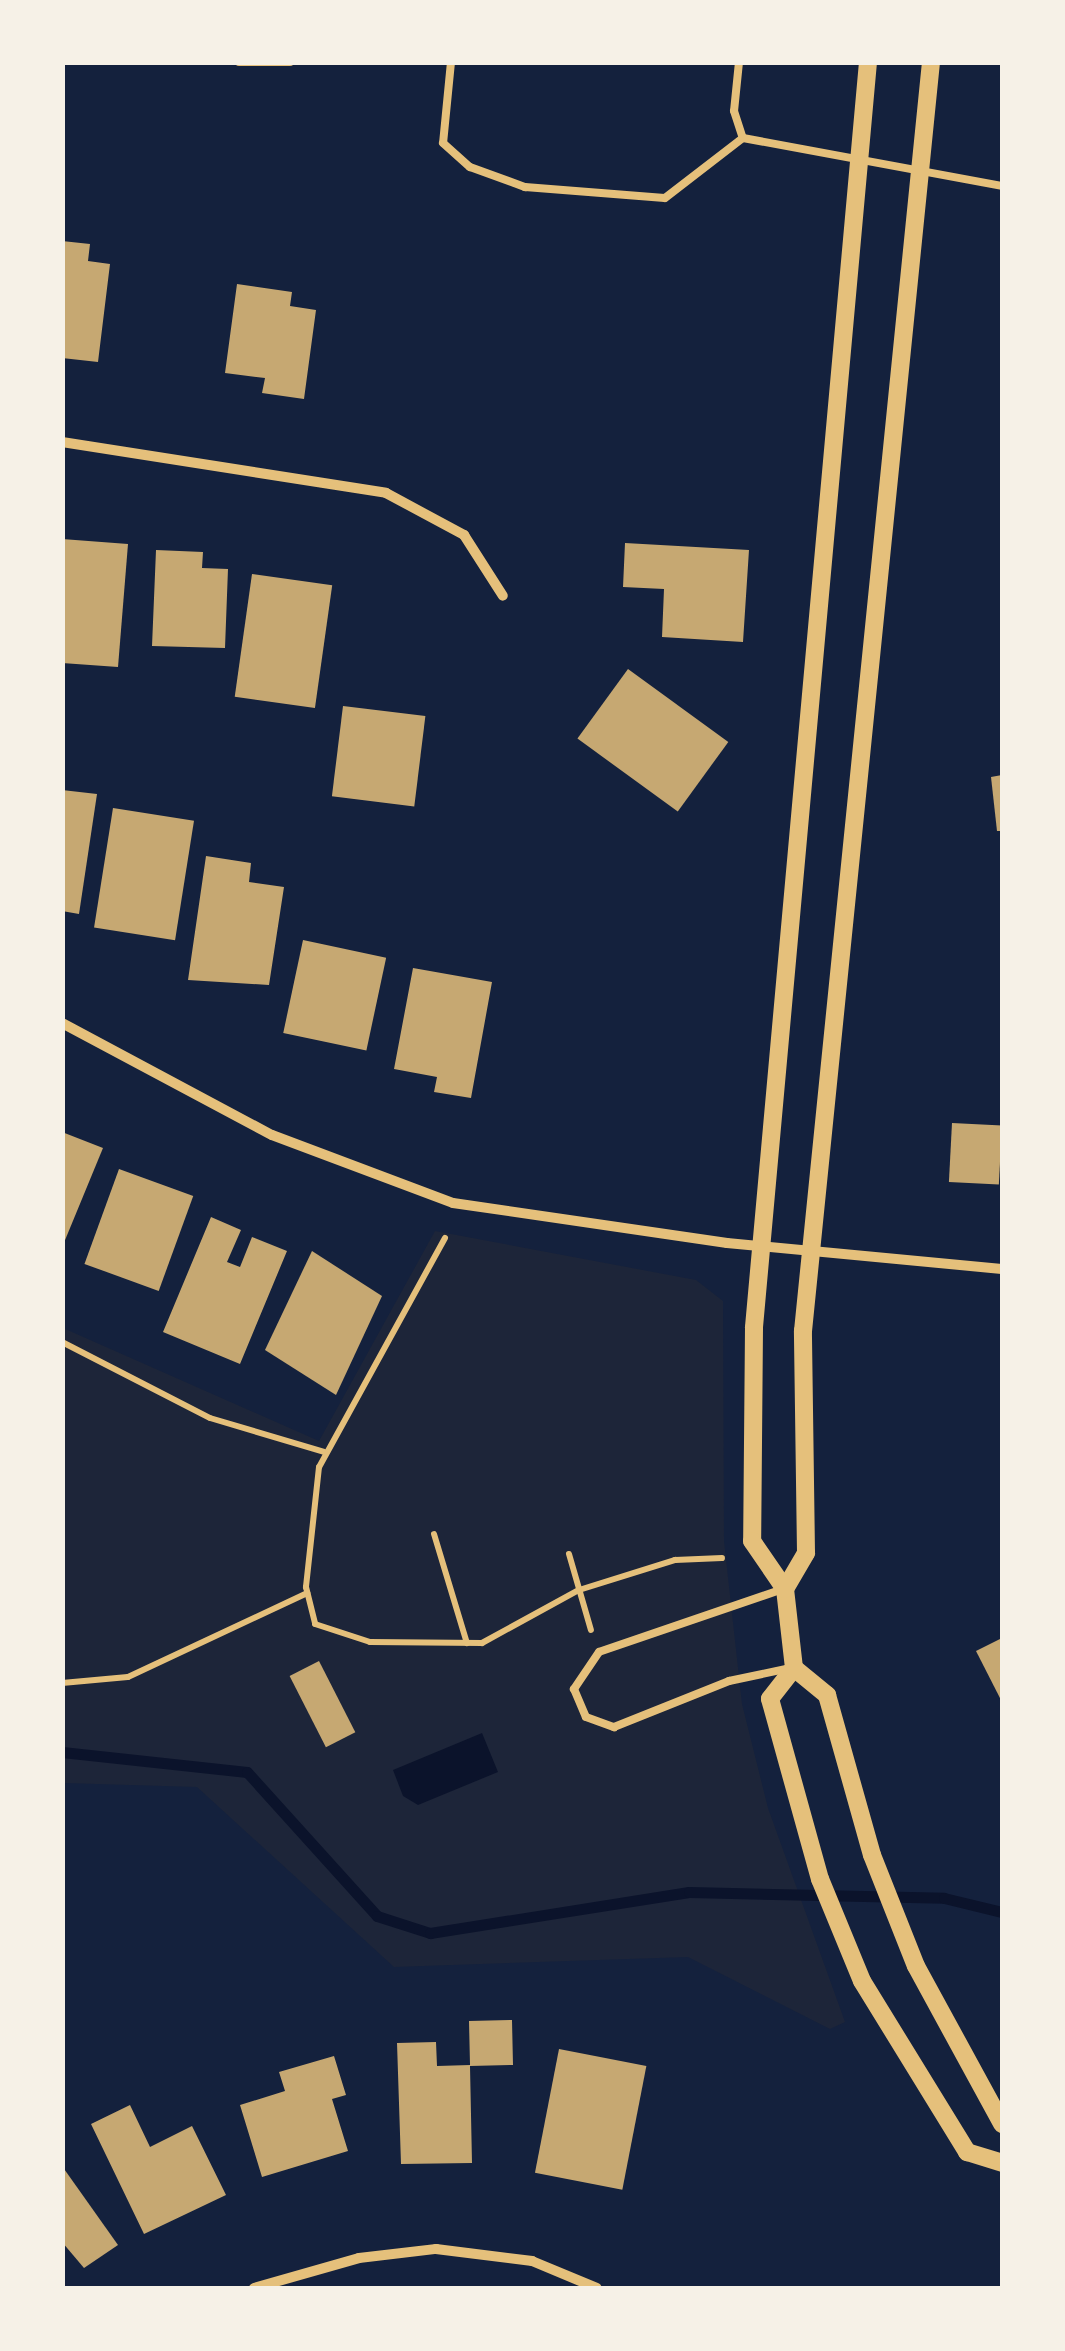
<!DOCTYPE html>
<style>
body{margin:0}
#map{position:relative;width:1065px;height:2351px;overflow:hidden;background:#14213d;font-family:Georgia,serif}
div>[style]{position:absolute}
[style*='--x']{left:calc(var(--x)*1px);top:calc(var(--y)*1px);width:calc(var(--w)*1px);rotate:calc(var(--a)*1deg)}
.green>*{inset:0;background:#1d2539}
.water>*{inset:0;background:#0b132b}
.stream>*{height:11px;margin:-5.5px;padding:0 5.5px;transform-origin:5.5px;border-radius:5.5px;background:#0b132b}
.building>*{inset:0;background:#c6a872;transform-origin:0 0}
.path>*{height:6px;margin:-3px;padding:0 3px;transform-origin:3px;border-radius:3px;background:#e5c07b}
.service>*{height:8px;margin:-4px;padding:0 4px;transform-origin:4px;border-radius:4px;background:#e5c07b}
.minor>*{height:10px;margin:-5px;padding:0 5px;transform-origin:5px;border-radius:5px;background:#e5c07b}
.tertiary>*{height:18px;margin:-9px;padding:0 9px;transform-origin:9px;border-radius:9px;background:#e5c07b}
span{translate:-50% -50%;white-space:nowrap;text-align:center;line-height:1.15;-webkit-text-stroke:8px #f6f1e7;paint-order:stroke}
.frame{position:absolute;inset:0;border:65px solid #f6f1e7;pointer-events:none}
</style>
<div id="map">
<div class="green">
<div style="clip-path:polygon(435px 1231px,696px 1280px,723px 1301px,724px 1541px,742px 1704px,768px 1808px,845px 2022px,830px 2029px,688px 1957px,394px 1967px,197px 1787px,63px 1783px,63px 1328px,319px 1441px)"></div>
</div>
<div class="water">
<div style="clip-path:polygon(482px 1733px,498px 1772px,418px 1805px,403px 1796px,393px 1770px)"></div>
</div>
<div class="stream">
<div style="--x:62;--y:1752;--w:186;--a:6.2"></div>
<div style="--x:247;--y:1772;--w:194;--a:47.9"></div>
<div style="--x:377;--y:1916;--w:56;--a:17.8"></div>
<div style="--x:430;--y:1933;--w:262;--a:-9"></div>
<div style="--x:689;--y:1892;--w:255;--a:1.3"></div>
<div style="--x:944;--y:1898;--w:60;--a:13.6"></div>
</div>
<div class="building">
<div style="clip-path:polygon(62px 241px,90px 244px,88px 261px,110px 264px,98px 362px,62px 358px)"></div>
<div style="clip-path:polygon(237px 284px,292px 292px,290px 306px,316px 310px,304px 399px,262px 393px,265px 378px,225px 373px)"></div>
<div style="clip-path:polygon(62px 539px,128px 544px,118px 667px,62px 663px)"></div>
<div style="clip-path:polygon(625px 543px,749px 550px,743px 642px,662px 637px,664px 589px,623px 587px)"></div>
<div style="clip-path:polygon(156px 550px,203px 552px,202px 568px,228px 569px,225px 648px,152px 646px)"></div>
<div style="left:252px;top:574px;width:81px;height:124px;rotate:8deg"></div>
<div style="left:628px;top:669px;width:124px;height:86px;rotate:36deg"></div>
<div style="left:343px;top:706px;width:83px;height:91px;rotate:7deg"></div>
<div style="clip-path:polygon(1002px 775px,1002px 831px,997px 831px,991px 777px)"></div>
<div style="clip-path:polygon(62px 790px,97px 794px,79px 914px,62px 911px)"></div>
<div style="left:113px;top:808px;width:82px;height:121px;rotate:9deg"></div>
<div style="clip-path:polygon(206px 856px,251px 863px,249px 882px,284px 887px,269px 985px,188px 980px)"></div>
<div style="left:303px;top:940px;width:85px;height:95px;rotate:12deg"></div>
<div style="clip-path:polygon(413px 968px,492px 982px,471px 1098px,434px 1092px,437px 1077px,394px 1069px)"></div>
<div style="left:952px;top:1123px;width:50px;height:59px;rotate:3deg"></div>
<div style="clip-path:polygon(62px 1132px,103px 1148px,63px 1245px,62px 1245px)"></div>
<div style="left:119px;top:1169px;width:79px;height:101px;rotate:20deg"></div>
<div style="clip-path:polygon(211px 1217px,241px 1230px,227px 1262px,240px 1267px,252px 1237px,287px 1251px,240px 1364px,163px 1332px)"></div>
<div style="clip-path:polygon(312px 1251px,382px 1296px,336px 1395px,265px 1350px)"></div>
<div style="clip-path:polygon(1002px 1638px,1002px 1702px,976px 1651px)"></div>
<div style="left:319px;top:1661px;width:80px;height:33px;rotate:63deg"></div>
<div style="clip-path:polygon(512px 2020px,513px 2065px,470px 2066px,472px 2163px,401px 2164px,397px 2043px,436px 2042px,437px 2066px,470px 2065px,469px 2021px)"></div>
<div style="left:559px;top:2049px;width:89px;height:126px;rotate:11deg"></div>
<div style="clip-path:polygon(334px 2056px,346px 2095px,332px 2099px,348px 2151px,262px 2177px,240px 2105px,285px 2091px,279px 2072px)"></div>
<div style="clip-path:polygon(130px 2105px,150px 2147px,192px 2126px,226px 2195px,144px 2234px,91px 2124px)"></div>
<div style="clip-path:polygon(62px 2166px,118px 2245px,84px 2268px,62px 2242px)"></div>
</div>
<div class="path">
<div style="--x:445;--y:1238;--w:261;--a:118.8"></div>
<div style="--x:319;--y:1467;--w:121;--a:96.2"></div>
<div style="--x:306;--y:1587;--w:38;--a:76"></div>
<div style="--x:315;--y:1624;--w:58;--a:18.1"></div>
<div style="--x:370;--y:1642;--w:112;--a:0.5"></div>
<div style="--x:482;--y:1643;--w:111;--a:-28.7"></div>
<div style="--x:579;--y:1590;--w:101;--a:-17.4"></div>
<div style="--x:675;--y:1560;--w:47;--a:-2.4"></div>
<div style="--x:62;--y:1342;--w:166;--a:27.2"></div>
<div style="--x:210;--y:1418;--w:119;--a:16.6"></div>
<div style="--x:434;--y:1534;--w:114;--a:73.2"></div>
<div style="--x:569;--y:1554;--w:79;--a:73.9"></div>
<div style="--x:62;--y:1683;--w:66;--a:-5.2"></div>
<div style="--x:128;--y:1677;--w:198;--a:-25.1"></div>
</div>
<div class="service">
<div style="--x:239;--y:62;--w:51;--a:0"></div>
<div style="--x:451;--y:62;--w:81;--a:95.6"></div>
<div style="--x:443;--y:143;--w:36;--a:42"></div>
<div style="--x:470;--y:167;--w:59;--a:20"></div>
<div style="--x:525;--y:187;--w:140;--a:4.5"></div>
<div style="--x:665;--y:198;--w:98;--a:-37.6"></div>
<div style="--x:739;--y:62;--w:49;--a:95.8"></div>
<div style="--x:734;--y:111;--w:28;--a:72"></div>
<div style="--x:743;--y:138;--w:263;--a:10.5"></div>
<div style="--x:783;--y:1589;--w:194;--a:161.1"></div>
<div style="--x:599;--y:1652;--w:45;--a:124"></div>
<div style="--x:574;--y:1689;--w:30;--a:67"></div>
<div style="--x:586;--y:1717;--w:30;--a:20"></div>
<div style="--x:614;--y:1727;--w:124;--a:-21.8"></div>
<div style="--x:729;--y:1681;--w:62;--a:-12"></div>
</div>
<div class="minor">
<div style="--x:62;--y:442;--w:328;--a:8.9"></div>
<div style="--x:386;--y:493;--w:89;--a:28.3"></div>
<div style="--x:464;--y:535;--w:72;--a:57.4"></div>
<div style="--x:62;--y:1023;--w:238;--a:28.1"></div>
<div style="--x:272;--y:1135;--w:193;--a:20.6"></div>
<div style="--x:453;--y:1203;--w:277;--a:8.3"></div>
<div style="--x:727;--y:1243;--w:276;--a:5.4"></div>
<div style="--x:254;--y:2288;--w:109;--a:-15.9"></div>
<div style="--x:359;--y:2258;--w:78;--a:-6.7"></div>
<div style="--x:436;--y:2249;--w:97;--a:7.1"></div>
<div style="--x:532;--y:2261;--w:70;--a:22.6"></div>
</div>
<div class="tertiary">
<div style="--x:868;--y:62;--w:1271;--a:95.15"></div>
<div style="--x:754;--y:1328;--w:213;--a:90.5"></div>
<div style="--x:752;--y:1541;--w:58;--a:55.5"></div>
<div style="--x:785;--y:1589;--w:80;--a:83.5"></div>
<div style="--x:794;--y:1668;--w:43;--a:39.3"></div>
<div style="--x:827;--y:1695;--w:166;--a:74.3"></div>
<div style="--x:872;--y:1855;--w:119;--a:68.4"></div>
<div style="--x:916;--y:1966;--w:180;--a:61.4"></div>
<div style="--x:785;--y:1589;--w:42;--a:-59.7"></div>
<div style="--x:806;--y:1553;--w:222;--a:-90.8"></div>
<div style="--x:803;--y:1331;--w:1275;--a:-84.24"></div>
<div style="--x:794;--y:1668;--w:39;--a:128"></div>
<div style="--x:770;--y:1699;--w:187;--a:74.5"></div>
<div style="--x:820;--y:1879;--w:110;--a:67.6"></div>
<div style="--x:862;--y:1981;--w:201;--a:58.4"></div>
<div style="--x:967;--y:2152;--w:37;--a:17"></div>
</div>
<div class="frame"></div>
</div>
